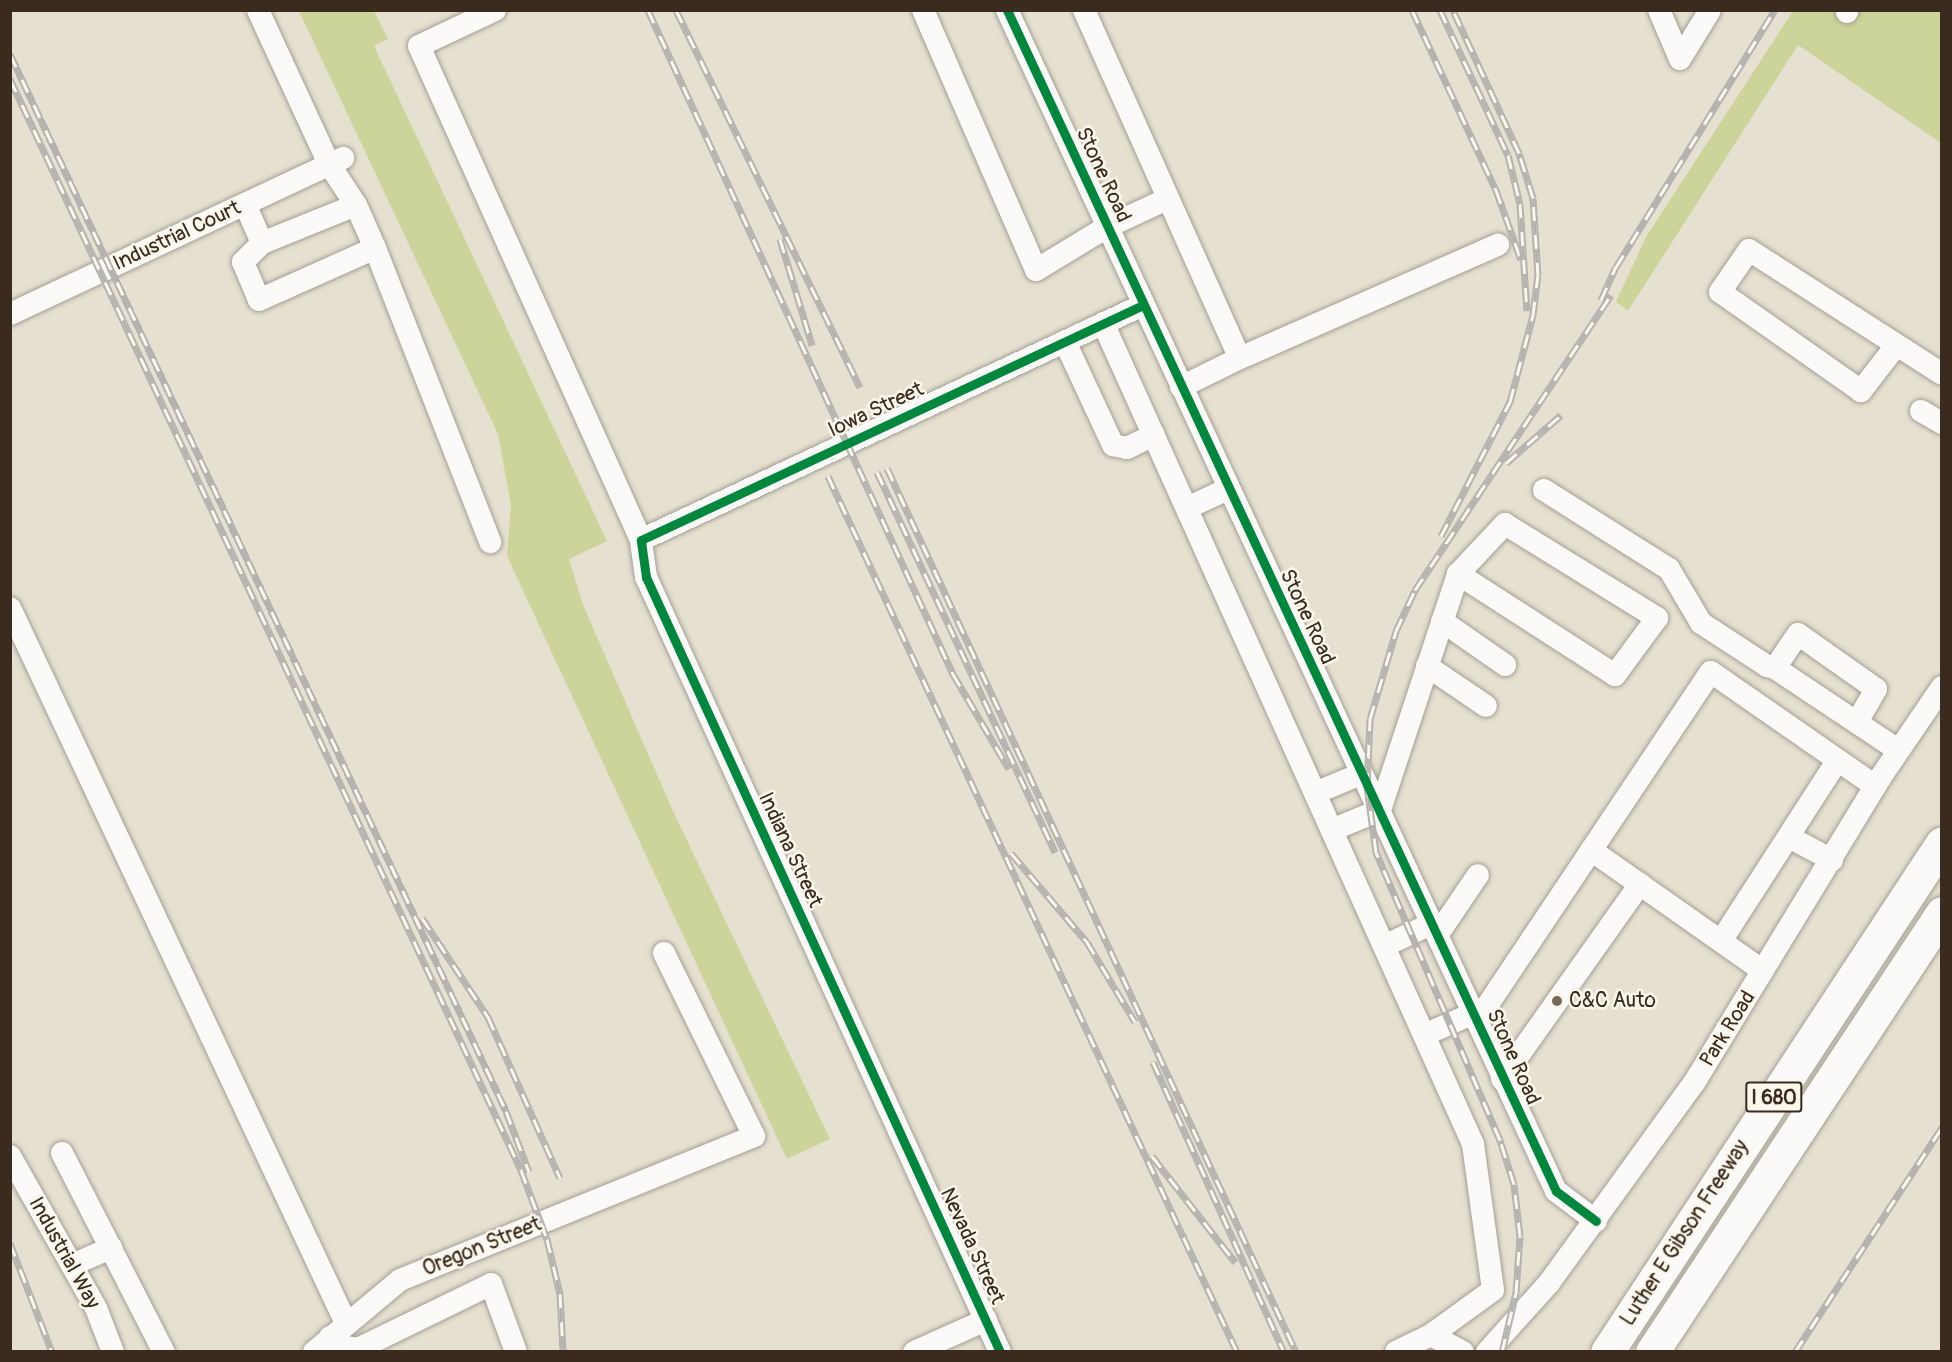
<!DOCTYPE html>
<style>
body{margin:0}
#map{position:relative;width:1952px;height:1362px;overflow:hidden;background:#e5e0cf;font-family:Pangolin,sans-serif}
div>[style]{position:absolute}
[style*='--x']{left:calc(var(--x)*1px);top:calc(var(--y)*1px);width:calc(var(--w)*1px);rotate:calc(var(--a)*1deg)}
.green>*{inset:0;background:#ccd499}
.roads{filter:drop-shadow(0 0 2px #a49f94) drop-shadow(0 0 2px #a49f94)}
.minor>*{height:22px;margin:-11px;padding:0 11px;transform-origin:11px;border-radius:11px;background:#fbfaf8}
.highway>*{height:33px;margin:-16.5px;padding:0 16.5px;transform-origin:16.5px;border-radius:16.5px;background:#fbfaf8}
.rail>*{height:7px;margin-top:-3.5px;transform-origin:0;background:repeating-linear-gradient(90deg,#fbf7ec 0 14px,#b5b3af 0 28px);box-sizing:border-box;border-block:2px solid #b5b3af}
.cycleway>*{height:9px;margin:-4.5px;padding:0 4.5px;transform-origin:4.5px;border-radius:4.5px;background:#00873e}
.dots>*{width:16px;height:16px;translate:-50% -50%;box-sizing:border-box;border:3px solid #fbf7ec;border-radius:50%}
span{translate:-50% -50%;white-space:nowrap;text-align:center;line-height:1.15;-webkit-text-stroke:5px #fbf7ec;paint-order:stroke}
.shield-label span{padding:2px 4px;background:#fbf7ec;border:2px solid;border-radius:4px;-webkit-text-stroke-width:0}
.shield-label{font-size:20px;color:#3b2a1e;font-weight:700}
.street-label{font-size:21px;color:#3b2a1e}
.poi-label{font-size:21px;color:#3b2a1e}
.left{translate:0 -50%;text-align:left}
.frame{position:absolute;inset:0;border:12px solid #3b2a1e;pointer-events:none}
</style>
<div id="map">
<div class="green">
<div style="clip-path:polygon(299px 11px,374px 11px,388px 39px,374px 46px,607px 541px,569px 559px,583px 605px,672px 809px,830px 1139px,787px 1159px,507px 556px,511px 505px,498px 434px)"></div>
<div style="clip-path:polygon(1793px 11px,1941px 11px,1941px 143px,1798px 45px,1628px 311px,1616px 302px,1646px 237px)"></div>
</div>
<div class="roads">
<div class="minor">
<div style="--x:495;--y:10;--w:84;--a:154.7"></div>
<div style="--x:419;--y:46;--w:542;--a:65.8"></div>
<div style="--x:923;--y:10;--w:283;--a:66.5"></div>
<div style="--x:1036;--y:270;--w:83;--a:-31.2"></div>
<div style="--x:1107;--y:227;--w:66;--a:-25"></div>
<div style="--x:1007;--y:10;--w:1302;--a:65.07"></div>
<div style="--x:1556;--y:1191;--w:50;--a:36.9"></div>
<div style="--x:1084;--y:10;--w:381;--a:65.9"></div>
<div style="--x:1240;--y:358;--w:282;--a:-23.7"></div>
<div style="--x:1659;--y:10;--w:53;--a:66.8"></div>
<div style="--x:1680;--y:59;--w:57;--a:-58.5"></div>
<div style="--x:1847;--y:12;--w:2;--a:-90"></div>
<div style="--x:245;--y:204;--w:43;--a:66.4"></div>
<div style="--x:262;--y:243;--w:101;--a:-22"></div>
<div style="--x:356;--y:205;--w:49;--a:-123.4"></div>
<div style="--x:329;--y:164;--w:170;--a:-114.8"></div>
<div style="--x:262;--y:243;--w:27;--a:135"></div>
<div style="--x:243;--y:262;--w:41;--a:67.2"></div>
<div style="--x:259;--y:300;--w:127;--a:-24.1"></div>
<div style="--x:375;--y:248;--w:47;--a:-113.8"></div>
<div style="--x:375;--y:248;--w:316;--a:68.6"></div>
<div style="--x:10;--y:314;--w:368;--a:-25.1"></div>
<div style="--x:1103;--y:323;--w:901;--a:65.74"></div>
<div style="--x:1473;--y:1144;--w:147;--a:82.2"></div>
<div style="--x:1493;--y:1290;--w:77;--a:144"></div>
<div style="--x:1065;--y:342;--w:114;--a:65"></div>
<div style="--x:1113;--y:445;--w:14;--a:12"></div>
<div style="--x:1127;--y:448;--w:30;--a:-26"></div>
<div style="--x:1895;--y:347;--w:56;--a:127.7"></div>
<div style="--x:1861;--y:391;--w:172;--a:-144.9"></div>
<div style="--x:1720;--y:292;--w:51;--a:-55.4"></div>
<div style="--x:1749;--y:250;--w:229;--a:32.7"></div>
<div style="--x:1181;--y:387;--w:66;--a:-26.2"></div>
<div style="--x:1921;--y:411;--w:24;--a:30"></div>
<div style="--x:1544;--y:490;--w:148;--a:32.3"></div>
<div style="--x:1669;--y:569;--w:63;--a:59.3"></div>
<div style="--x:1701;--y:623;--w:79;--a:33.1"></div>
<div style="--x:1767;--y:666;--w:8;--a:14"></div>
<div style="--x:1187;--y:508;--w:45;--a:-24.9"></div>
<div style="--x:10;--y:608;--w:790;--a:64.83"></div>
<div style="--x:1442;--y:621;--w:77;--a:34.9"></div>
<div style="--x:1427;--y:666;--w:71;--a:34.1"></div>
<div style="--x:1857;--y:722;--w:38;--a:-60"></div>
<div style="--x:1876;--y:689;--w:95;--a:-144.8"></div>
<div style="--x:1798;--y:634;--w:41;--a:124.1"></div>
<div style="--x:1775;--y:668;--w:148;--a:33.7"></div>
<div style="--x:1315;--y:793;--w:50;--a:-22.4"></div>
<div style="--x:1332;--y:830;--w:52;--a:-22.6"></div>
<div style="--x:1380;--y:810;--w:249;--a:-71.7"></div>
<div style="--x:1458;--y:574;--w:69;--a:-46.8"></div>
<div style="--x:1505;--y:524;--w:179;--a:31.7"></div>
<div style="--x:1657;--y:618;--w:71;--a:126.4"></div>
<div style="--x:1615;--y:675;--w:187;--a:-147.2"></div>
<div style="--x:1789;--y:837;--w:49;--a:28.1"></div>
<div style="--x:1591;--y:850;--w:210;--a:35.1"></div>
<div style="--x:1438;--y:934;--w:71;--a:-55.9"></div>
<div style="--x:1721;--y:941;--w:214;--a:-57.2"></div>
<div style="--x:1384;--y:946;--w:54;--a:-25.1"></div>
<div style="--x:1477;--y:1021;--w:420;--a:-56.2"></div>
<div style="--x:1711;--y:672;--w:200;--a:34.8"></div>
<div style="--x:1424;--y:1035;--w:55;--a:-23.7"></div>
<div style="--x:1502;--y:1079;--w:239;--a:-54.7"></div>
<div style="--x:62;--y:1153;--w:224;--a:62.9"></div>
<div style="--x:10;--y:1156;--w:175;--a:60.5"></div>
<div style="--x:96;--y:1308;--w:47;--a:68.9"></div>
<div style="--x:72;--y:1265;--w:43;--a:-23.6"></div>
<div style="--x:330;--y:1337;--w:19;--a:32"></div>
<div style="--x:346;--y:1347;--w:12;--a:9"></div>
<div style="--x:358;--y:1349;--w:148;--a:-26"></div>
<div style="--x:491;--y:1284;--w:72;--a:69.8"></div>
<div style="--x:314;--y:1352;--w:112;--a:-39.9"></div>
<div style="--x:400;--y:1280;--w:382;--a:-22.1"></div>
<div style="--x:754;--y:1136;--w:204;--a:-116.2"></div>
<div style="--x:914;--y:1352;--w:79;--a:-24"></div>
<div style="--x:1000;--y:1352;--w:852;--a:-114.55"></div>
<div style="--x:646;--y:577;--w:37;--a:-98"></div>
<div style="--x:641;--y:540;--w:554;--a:-25.09"></div>
<div style="--x:1396;--y:1352;--w:39;--a:-26"></div>
<div style="--x:1431;--y:1335;--w:36;--a:28"></div>
<div style="--x:1487;--y:1352;--w:93;--a:-48.1"></div>
<div style="--x:1549;--y:1283;--w:247;--a:-54.1"></div>
<div style="--x:1694;--y:1083;--w:357;--a:-58.6"></div>
<div style="--x:1880;--y:778;--w:110;--a:-55.7"></div>
</div>
<div class="highway">
<div style="--x:1607;--y:1352;--w:609;--a:-56.65"></div>
<div style="--x:1652;--y:1352;--w:526;--a:-56.55"></div>
</div>
</div>
<div class="rail">
<div style="--x:648;--y:10;--w:731;--a:65.33"></div>
<div style="--x:953;--y:674;--w:110;--a:59.5"></div>
<div style="--x:676;--y:10;--w:420;--a:64"></div>
<div style="--x:1412;--y:10;--w:199;--a:65"></div>
<div style="--x:1496;--y:190;--w:74;--a:70.3"></div>
<div style="--x:1440;--y:10;--w:160;--a:64.9"></div>
<div style="--x:1508;--y:155;--w:50;--a:76.2"></div>
<div style="--x:1520;--y:204;--w:107;--a:86.3"></div>
<div style="--x:10;--y:54;--w:1168;--a:64.86"></div>
<div style="--x:506;--y:1111;--w:65;--a:69.3"></div>
<div style="--x:10;--y:79;--w:1205;--a:64.9"></div>
<div style="--x:521;--y:1170;--w:74;--a:69.4"></div>
<div style="--x:547;--y:1239;--w:57;--a:76.7"></div>
<div style="--x:560;--y:1294;--w:58;--a:87"></div>
<div style="--x:780;--y:239;--w:111;--a:73.2"></div>
<div style="--x:1601;--y:300;--w:36;--a:-66"></div>
<div style="--x:1616;--y:267;--w:302;--a:-58.3"></div>
<div style="--x:1506;--y:463;--w:73;--a:-41.1"></div>
<div style="--x:887;--y:468;--w:974;--a:65.17"></div>
<div style="--x:877;--y:472;--w:420;--a:64.9"></div>
<div style="--x:828;--y:476;--w:967;--a:64.97"></div>
<div style="--x:1441;--y:536;--w:151;--a:-62.8"></div>
<div style="--x:1510;--y:402;--w:90;--a:-75.2"></div>
<div style="--x:1533;--y:315;--w:39;--a:-83"></div>
<div style="--x:1538;--y:276;--w:78;--a:-93.7"></div>
<div style="--x:1533;--y:198;--w:47;--a:-107.3"></div>
<div style="--x:1519;--y:153;--w:157;--a:-114.8"></div>
<div style="--x:1011;--y:853;--w:117;--a:49.5"></div>
<div style="--x:1087;--y:942;--w:93;--a:59"></div>
<div style="--x:422;--y:918;--w:119;--a:56.3"></div>
<div style="--x:488;--y:1017;--w:176;--a:65.9"></div>
<div style="--x:1153;--y:1062;--w:318;--a:65.7"></div>
<div style="--x:1152;--y:1156;--w:135;--a:51.9"></div>
<div style="--x:10;--y:1243;--w:117;--a:68.9"></div>
<div style="--x:1502;--y:1352;--w:61;--a:-76.7"></div>
<div style="--x:1516;--y:1293;--w:57;--a:-86"></div>
<div style="--x:1520;--y:1236;--w:52;--a:-96.6"></div>
<div style="--x:1514;--y:1184;--w:46;--a:-107.7"></div>
<div style="--x:1500;--y:1140;--w:314;--a:-113.3"></div>
<div style="--x:1376;--y:852;--w:67;--a:-97.8"></div>
<div style="--x:1367;--y:786;--w:67;--a:-87.4"></div>
<div style="--x:1370;--y:719;--w:92;--a:-73.5"></div>
<div style="--x:1396;--y:631;--w:45;--a:-65.1"></div>
<div style="--x:1415;--y:590;--w:354;--a:-56.4"></div>
<div style="--x:1795;--y:1352;--w:269;--a:-56.8"></div>
</div>
<div class="cycleway">
<div style="--x:1007;--y:10;--w:1302;--a:65.07"></div>
<div style="--x:1556;--y:1191;--w:50;--a:36.9"></div>
<div style="--x:1000;--y:1352;--w:852;--a:-114.55"></div>
<div style="--x:646;--y:577;--w:37;--a:-98"></div>
<div style="--x:641;--y:540;--w:554;--a:-25.09"></div>
</div>
<div class="dots">
<div style="left:1557px;top:1001px;background:#766a5c"></div>
</div>
<div class="shield-label">
<span style="left:1774px;top:1097px">I 680</span>
</div>
<div class="street-label">
<span style="left:1103px;top:175px;rotate:65deg">Stone Road</span>
<span style="left:177px;top:236px;rotate:-25deg">Industrial Court</span>
<span style="left:876px;top:410px;rotate:-25deg">Iowa Street</span>
<span style="left:1307px;top:617px;rotate:65deg">Stone Road</span>
<span style="left:790px;top:850px;rotate:65deg">Indiana Street</span>
<span style="left:1728px;top:1029px;rotate:-58deg">Park Road</span>
<span style="left:1513px;top:1057px;rotate:66deg">Stone Road</span>
<span style="left:1685px;top:1233px;rotate:-57deg">Luther E Gibson Freeway</span>
<span style="left:972px;top:1246px;rotate:65deg">Nevada Street</span>
<span style="left:482px;top:1247px;rotate:-22deg">Oregon Street</span>
<span style="left:64px;top:1253px;rotate:61deg">Industrial Way</span>
</div>
<div class="poi-label">
<span class="left" style="left:1569px;top:1001px">C&amp;C Auto</span>
</div>
<div class="frame"></div>
</div>
